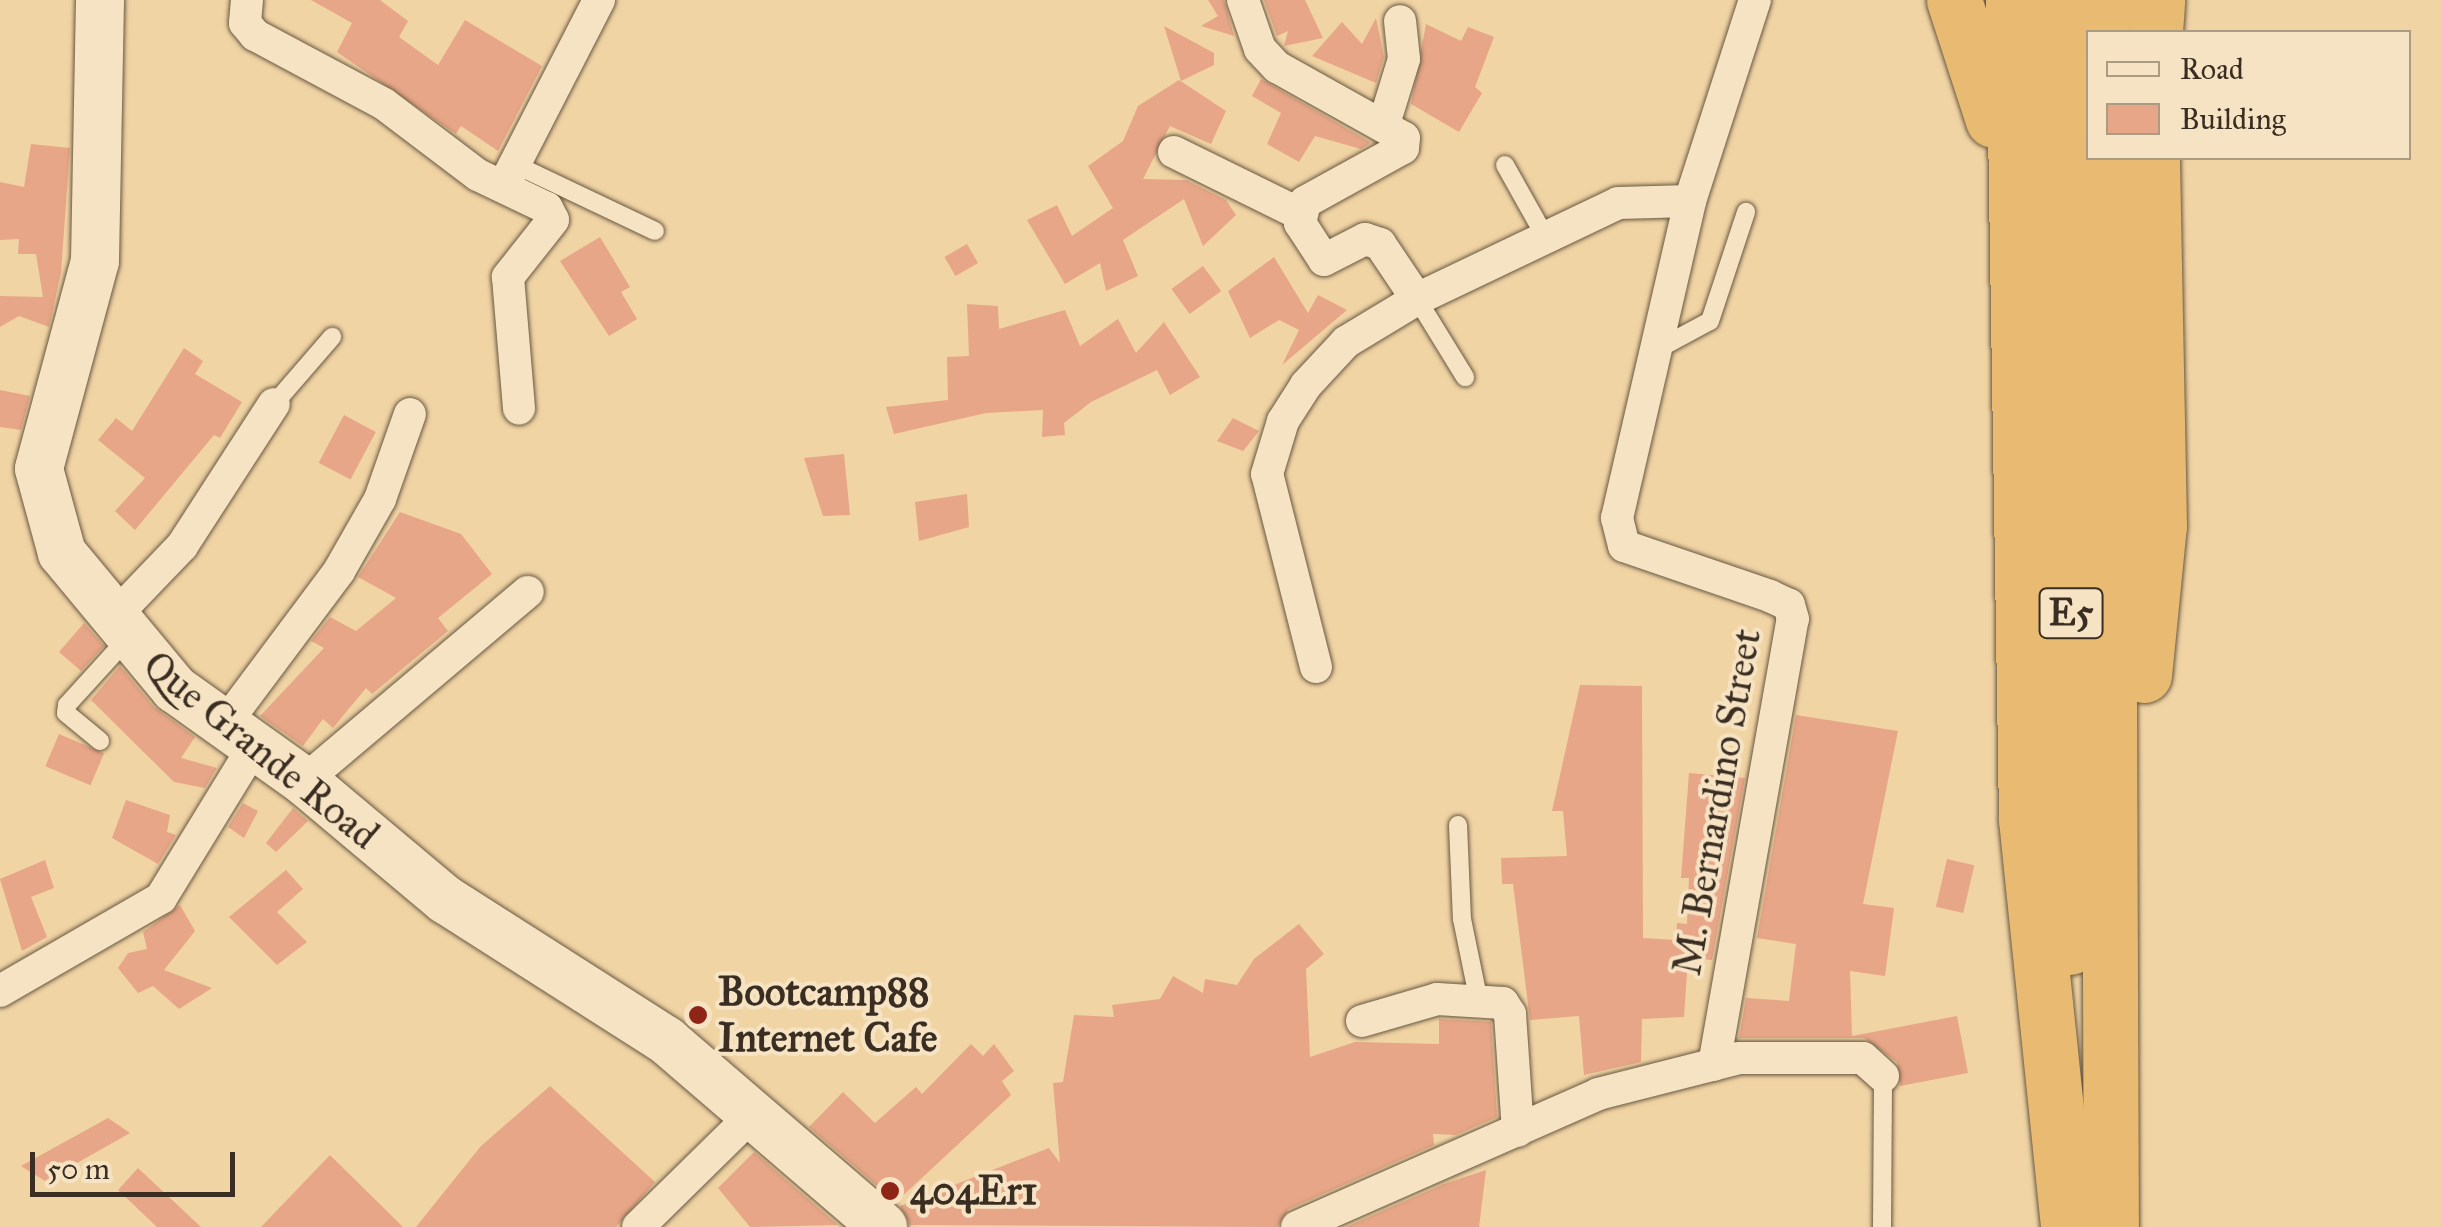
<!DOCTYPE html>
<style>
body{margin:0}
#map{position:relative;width:2441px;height:1227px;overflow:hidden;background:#f1d4a4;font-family:"IM FELL Great Primer",serif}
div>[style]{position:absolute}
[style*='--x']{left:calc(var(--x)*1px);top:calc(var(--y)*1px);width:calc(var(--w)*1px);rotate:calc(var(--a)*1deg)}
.building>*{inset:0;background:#e7a687;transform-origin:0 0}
.roads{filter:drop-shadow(0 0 2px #685842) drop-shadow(0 0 2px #685842)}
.lane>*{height:18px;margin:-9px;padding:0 9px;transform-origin:9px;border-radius:9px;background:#f6e3c4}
.street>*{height:32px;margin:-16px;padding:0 16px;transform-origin:16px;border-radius:16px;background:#f6e3c4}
.secondary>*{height:48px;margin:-24px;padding:0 24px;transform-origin:24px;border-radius:24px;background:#f6e3c4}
.highway>*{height:55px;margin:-27.5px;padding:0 27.5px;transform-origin:27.5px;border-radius:27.5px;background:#e8ba72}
.dots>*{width:28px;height:28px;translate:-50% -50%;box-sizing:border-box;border:5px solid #f6e3c4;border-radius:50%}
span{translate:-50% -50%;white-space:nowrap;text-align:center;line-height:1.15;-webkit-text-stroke:8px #f6e3c4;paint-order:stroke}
.shield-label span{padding:2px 8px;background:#f6e3c4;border:2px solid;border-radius:8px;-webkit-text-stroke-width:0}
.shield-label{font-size:38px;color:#3a2e22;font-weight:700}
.street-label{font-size:40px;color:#3a2e22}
.poi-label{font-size:40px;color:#3a2e22;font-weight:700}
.left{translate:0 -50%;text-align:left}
.legend{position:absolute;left:2086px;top:30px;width:325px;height:130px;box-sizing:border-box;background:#f6e3c4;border:2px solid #ab9b83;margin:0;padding:12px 18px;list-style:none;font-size:30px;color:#3a2e22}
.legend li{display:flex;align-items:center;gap:20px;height:50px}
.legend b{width:50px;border:2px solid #ab9b83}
.scale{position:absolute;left:30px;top:1152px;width:205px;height:45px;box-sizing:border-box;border:5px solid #3a2e22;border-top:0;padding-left:12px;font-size:30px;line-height:35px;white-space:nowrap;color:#3a2e22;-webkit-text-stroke:8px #f6e3c4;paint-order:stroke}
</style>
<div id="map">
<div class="building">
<div style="clip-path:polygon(311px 0,380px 0,408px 21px,399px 37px,438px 65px,465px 20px,542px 66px,498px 151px,461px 126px,456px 134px,337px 52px,352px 23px)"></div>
<div style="clip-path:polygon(1208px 0,1224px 0,1234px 36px,1201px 26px,1218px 16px)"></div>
<div style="clip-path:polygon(1264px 0,1305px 0,1323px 38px,1284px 46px,1288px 31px,1277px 36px)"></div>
<div style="clip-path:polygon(1376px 18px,1384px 57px,1376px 83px,1312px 56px,1342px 22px,1362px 44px)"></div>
<div style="clip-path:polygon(1426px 24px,1461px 41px,1468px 27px,1494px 37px,1475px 87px,1482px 93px,1459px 132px,1411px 104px)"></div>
<div style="clip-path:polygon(1164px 26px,1214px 53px,1214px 65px,1181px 81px)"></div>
<div style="clip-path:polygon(1261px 79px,1370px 142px,1369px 144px,1361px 149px,1315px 136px,1299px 162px,1267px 144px,1281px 113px,1252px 96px)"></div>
<div style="clip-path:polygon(1179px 80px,1226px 111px,1211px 144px,1170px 126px,1143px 179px,1186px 180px,1226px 200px,1236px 215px,1203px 246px,1184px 199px,1123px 240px,1138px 276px,1106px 291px,1100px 263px,1065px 284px,1027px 220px,1057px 205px,1072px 236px,1113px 208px,1088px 166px,1123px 141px,1138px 106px)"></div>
<div style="clip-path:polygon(31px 144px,70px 148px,61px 273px,49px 327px,19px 316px,0 327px,0 296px,43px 297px,36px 254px,18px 254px,19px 239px,0 240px,0 182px,24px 187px)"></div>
<div style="clip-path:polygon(600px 237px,630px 287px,621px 292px,637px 319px,609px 336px,560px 261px)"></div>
<div style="left:967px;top:244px;width:22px;height:26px;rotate:60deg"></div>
<div style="clip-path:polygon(1274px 257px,1308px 313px,1318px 295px,1347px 310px,1282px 365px,1299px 330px,1279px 320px,1250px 338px,1228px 291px)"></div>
<div style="left:1203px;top:266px;width:31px;height:39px;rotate:54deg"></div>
<div style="clip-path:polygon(967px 304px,998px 306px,999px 329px,1065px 310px,1080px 346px,1118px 319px,1136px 353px,1164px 322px,1200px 377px,1170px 395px,1157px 370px,1091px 402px,1064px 423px,1065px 435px,1042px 437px,1043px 410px,986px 413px,894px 434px,886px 407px,948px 400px,947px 357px,969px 356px)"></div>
<div style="clip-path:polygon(184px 348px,203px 361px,195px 374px,242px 402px,220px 438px,214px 435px,135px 530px,115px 511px,145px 478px,98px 440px,116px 418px,132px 431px)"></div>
<div style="clip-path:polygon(0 390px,30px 396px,21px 430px,0 427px)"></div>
<div style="left:344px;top:415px;width:36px;height:54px;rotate:28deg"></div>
<div style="clip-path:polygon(1233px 418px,1259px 431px,1243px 451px,1217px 441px)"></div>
<div style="clip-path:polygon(844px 454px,850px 515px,823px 516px,804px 458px)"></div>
<div style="clip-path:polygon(967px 494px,969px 527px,919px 541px,915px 502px)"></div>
<div style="clip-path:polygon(400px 512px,461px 534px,492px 574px,438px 618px,448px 631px,372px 694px,366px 688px,333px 728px,323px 719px,303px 746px,260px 716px,324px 648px,311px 641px,330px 617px,356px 631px,396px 598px,358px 577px)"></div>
<div style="clip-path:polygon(84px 623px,104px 646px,81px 671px,59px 652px)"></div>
<div style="clip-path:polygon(120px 666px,154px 707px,195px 737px,181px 758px,217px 768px,205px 788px,174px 782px,91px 700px)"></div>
<div style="clip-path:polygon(1580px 685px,1642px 686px,1643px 938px,1676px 940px,1677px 923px,1687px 924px,1689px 878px,1681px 878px,1689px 773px,1745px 778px,1712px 960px,1688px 958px,1684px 1017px,1642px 1019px,1641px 1062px,1584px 1075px,1579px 1016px,1530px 1020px,1513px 884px,1502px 884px,1501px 858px,1567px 856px,1563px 811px,1552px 811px)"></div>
<div style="clip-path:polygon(1796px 715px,1898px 731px,1863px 904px,1894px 908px,1885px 976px,1850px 971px,1852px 1036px,1957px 1016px,1968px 1073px,1900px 1086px,1897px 1062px,1864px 1038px,1739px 1038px,1746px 998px,1789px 1001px,1796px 944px,1757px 938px)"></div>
<div style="left:59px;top:734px;width:49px;height:35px;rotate:23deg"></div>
<div style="clip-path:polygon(126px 800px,170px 815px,167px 832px,176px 835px,158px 864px,112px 838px)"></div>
<div style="clip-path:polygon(243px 803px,258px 811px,244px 838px,228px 827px)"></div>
<div style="clip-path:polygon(293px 808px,308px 821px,276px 852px,266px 843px)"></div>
<div style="left:1947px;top:859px;width:28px;height:49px;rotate:13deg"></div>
<div style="clip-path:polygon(45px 860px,54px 888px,31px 897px,47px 937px,22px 951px,0 879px)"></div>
<div style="clip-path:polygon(286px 870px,303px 889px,277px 912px,307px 942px,277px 965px,229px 917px)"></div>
<div style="clip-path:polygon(180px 905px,195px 931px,164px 970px,212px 988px,179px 1009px,153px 986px,138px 993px,118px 968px,128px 953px,147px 949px,143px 932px)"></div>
<div style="clip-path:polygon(1299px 924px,1324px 954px,1306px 969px,1310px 1057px,1355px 1042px,1439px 1044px,1439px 1019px,1491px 1022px,1497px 1117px,1456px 1135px,1433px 1134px,1434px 1145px,1289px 1209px,1277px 1227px,910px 1225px,900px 1206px,1049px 1148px,1060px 1163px,1053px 1083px,1063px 1082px,1074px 1015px,1114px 1017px,1112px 1005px,1160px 999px,1173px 976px,1203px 993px,1205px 979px,1237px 985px,1254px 959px)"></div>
<div style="clip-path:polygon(971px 1044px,983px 1056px,994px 1044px,1014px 1071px,1002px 1081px,1011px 1095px,896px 1202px,809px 1127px,843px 1092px,875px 1123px,916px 1087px,922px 1094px)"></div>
<div style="clip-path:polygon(550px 1086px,655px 1182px,616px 1227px,416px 1227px,481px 1146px)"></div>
<div style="clip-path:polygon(108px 1118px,130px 1133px,45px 1181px,21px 1166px)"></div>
<div style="clip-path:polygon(754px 1152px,838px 1225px,750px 1227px,718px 1188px)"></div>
<div style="clip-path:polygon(330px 1155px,403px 1227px,261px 1227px)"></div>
<div style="clip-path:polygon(138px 1168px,201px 1227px,157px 1227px,118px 1190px)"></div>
<div style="clip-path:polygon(1486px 1170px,1479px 1227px,1346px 1227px,1444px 1184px)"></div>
</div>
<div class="roads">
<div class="lane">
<div style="--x:514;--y:164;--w:156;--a:25.4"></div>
<div style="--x:1505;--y:165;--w:84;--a:60.7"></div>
<div style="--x:1417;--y:299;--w:92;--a:58.4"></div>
<div style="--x:1656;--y:350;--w:61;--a:-28.2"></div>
<div style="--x:1710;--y:321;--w:115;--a:-71.7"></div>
<div style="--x:274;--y:404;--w:89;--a:-49.1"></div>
<div style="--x:100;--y:741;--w:44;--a:-140.5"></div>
<div style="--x:66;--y:713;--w:8;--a:-83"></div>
<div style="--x:67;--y:705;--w:89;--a:-47.7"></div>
<div style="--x:1458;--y:825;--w:94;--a:87.6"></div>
<div style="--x:1462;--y:919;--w:80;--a:78.4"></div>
<div style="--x:1882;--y:1227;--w:151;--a:-89.6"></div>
</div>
<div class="street">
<div style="--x:247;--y:0;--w:23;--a:95"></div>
<div style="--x:245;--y:23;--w:16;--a:50"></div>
<div style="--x:255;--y:35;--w:146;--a:28.1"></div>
<div style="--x:384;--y:104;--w:118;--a:37.1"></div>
<div style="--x:478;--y:175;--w:76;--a:25.6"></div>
<div style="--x:547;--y:208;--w:13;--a:63"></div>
<div style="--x:553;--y:220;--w:73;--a:128.3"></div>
<div style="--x:508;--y:277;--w:132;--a:85.2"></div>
<div style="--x:1243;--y:0;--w:52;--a:70.9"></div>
<div style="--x:1260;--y:49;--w:25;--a:47"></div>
<div style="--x:1277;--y:67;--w:145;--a:29.2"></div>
<div style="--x:1404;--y:138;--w:10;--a:96"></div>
<div style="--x:1403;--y:148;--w:112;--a:151.1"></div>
<div style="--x:1305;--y:202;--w:22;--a:103"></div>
<div style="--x:1300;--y:223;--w:44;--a:57"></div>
<div style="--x:1324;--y:260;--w:46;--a:-27.1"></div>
<div style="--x:1365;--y:239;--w:16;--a:18"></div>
<div style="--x:1380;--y:244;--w:66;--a:56.1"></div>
<div style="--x:1384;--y:124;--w:68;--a:-72.9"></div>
<div style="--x:1404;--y:59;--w:38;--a:-96"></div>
<div style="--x:1174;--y:152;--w:140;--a:26.2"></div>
<div style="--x:504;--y:185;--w:208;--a:-62.8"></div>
<div style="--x:111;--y:620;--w:103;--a:-46.2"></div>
<div style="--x:182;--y:546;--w:169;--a:-57.1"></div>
<div style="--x:1316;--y:667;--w:199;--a:-104.2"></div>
<div style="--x:1267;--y:474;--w:55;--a:-73.2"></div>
<div style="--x:1283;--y:421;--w:43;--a:-57.4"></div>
<div style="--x:1306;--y:385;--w:59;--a:-47.1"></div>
<div style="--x:1346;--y:342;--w:83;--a:-31.2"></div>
<div style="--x:1417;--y:299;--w:223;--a:-25.5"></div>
<div style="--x:1618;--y:203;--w:72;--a:-1.6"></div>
<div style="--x:224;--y:725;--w:192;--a:-53.2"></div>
<div style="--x:339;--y:571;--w:83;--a:-60.3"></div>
<div style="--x:380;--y:499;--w:90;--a:-70.6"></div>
<div style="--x:304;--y:781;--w:293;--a:-40.2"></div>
<div style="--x:0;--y:991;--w:186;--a:-30"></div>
<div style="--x:161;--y:898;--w:178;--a:-58.5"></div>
<div style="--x:1362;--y:1021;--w:78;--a:-16.3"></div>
<div style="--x:1437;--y:999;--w:66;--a:3.5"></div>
<div style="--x:1503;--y:1003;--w:13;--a:58"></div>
<div style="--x:1510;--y:1014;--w:117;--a:86.1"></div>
<div style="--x:1714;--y:1065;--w:453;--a:-80"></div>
<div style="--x:1793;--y:619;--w:15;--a:-106"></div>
<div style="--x:1789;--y:605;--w:21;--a:-155"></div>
<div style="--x:1770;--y:596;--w:154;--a:-161.1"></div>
<div style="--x:1624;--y:546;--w:29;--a:-104"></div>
<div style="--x:1617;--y:518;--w:325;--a:-77"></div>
<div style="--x:1690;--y:201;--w:211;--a:-72.1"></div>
<div style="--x:638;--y:1227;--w:164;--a:-44.5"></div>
<div style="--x:1297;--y:1227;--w:329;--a:-23.8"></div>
<div style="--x:1598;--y:1094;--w:146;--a:-14.3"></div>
<div style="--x:1739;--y:1058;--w:124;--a:0"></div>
<div style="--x:1863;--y:1058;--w:27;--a:42"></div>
</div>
<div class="secondary">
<div style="--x:100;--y:0;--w:261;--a:91.1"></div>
<div style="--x:95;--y:261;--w:215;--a:105.1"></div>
<div style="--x:39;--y:469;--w:87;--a:74.7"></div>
<div style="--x:62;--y:553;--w:177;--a:50.3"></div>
<div style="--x:175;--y:689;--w:158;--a:35.5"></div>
<div style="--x:304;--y:781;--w:185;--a:40"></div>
<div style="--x:446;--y:900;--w:262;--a:32.5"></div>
<div style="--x:667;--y:1041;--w:285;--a:40.7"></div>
</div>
<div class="highway">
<div style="--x:1954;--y:0;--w:126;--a:72"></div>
<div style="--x:2013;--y:0;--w:819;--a:89.09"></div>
<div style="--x:2026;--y:819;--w:410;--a:84.1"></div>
<div style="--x:2065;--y:0;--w:947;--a:89.7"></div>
<div style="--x:2104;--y:0;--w:32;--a:88"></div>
<div style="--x:2155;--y:32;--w:32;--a:-86"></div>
<div style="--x:2107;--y:158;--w:1069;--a:89.79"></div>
<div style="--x:2144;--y:675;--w:150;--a:-84.3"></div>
<div style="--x:2159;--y:526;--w:368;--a:-91.1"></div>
</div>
</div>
<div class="dots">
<div style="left:698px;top:1015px;background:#8f2418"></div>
<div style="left:890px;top:1191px;background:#8f2418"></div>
</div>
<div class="shield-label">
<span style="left:2071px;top:613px">E5</span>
</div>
<div class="street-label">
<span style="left:261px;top:750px;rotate:39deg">Que Grande Road</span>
<span style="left:1717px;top:802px;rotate:-80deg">M. Bernardino Street</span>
</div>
<div class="poi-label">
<span class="left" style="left:718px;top:1015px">Bootcamp88<br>Internet Cafe</span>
<span class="left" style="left:910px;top:1191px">404Er1</span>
</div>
<ul class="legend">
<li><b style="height:12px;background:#f6e3c4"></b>Road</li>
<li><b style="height:28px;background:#e7a687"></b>Building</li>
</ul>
<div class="scale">50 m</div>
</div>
